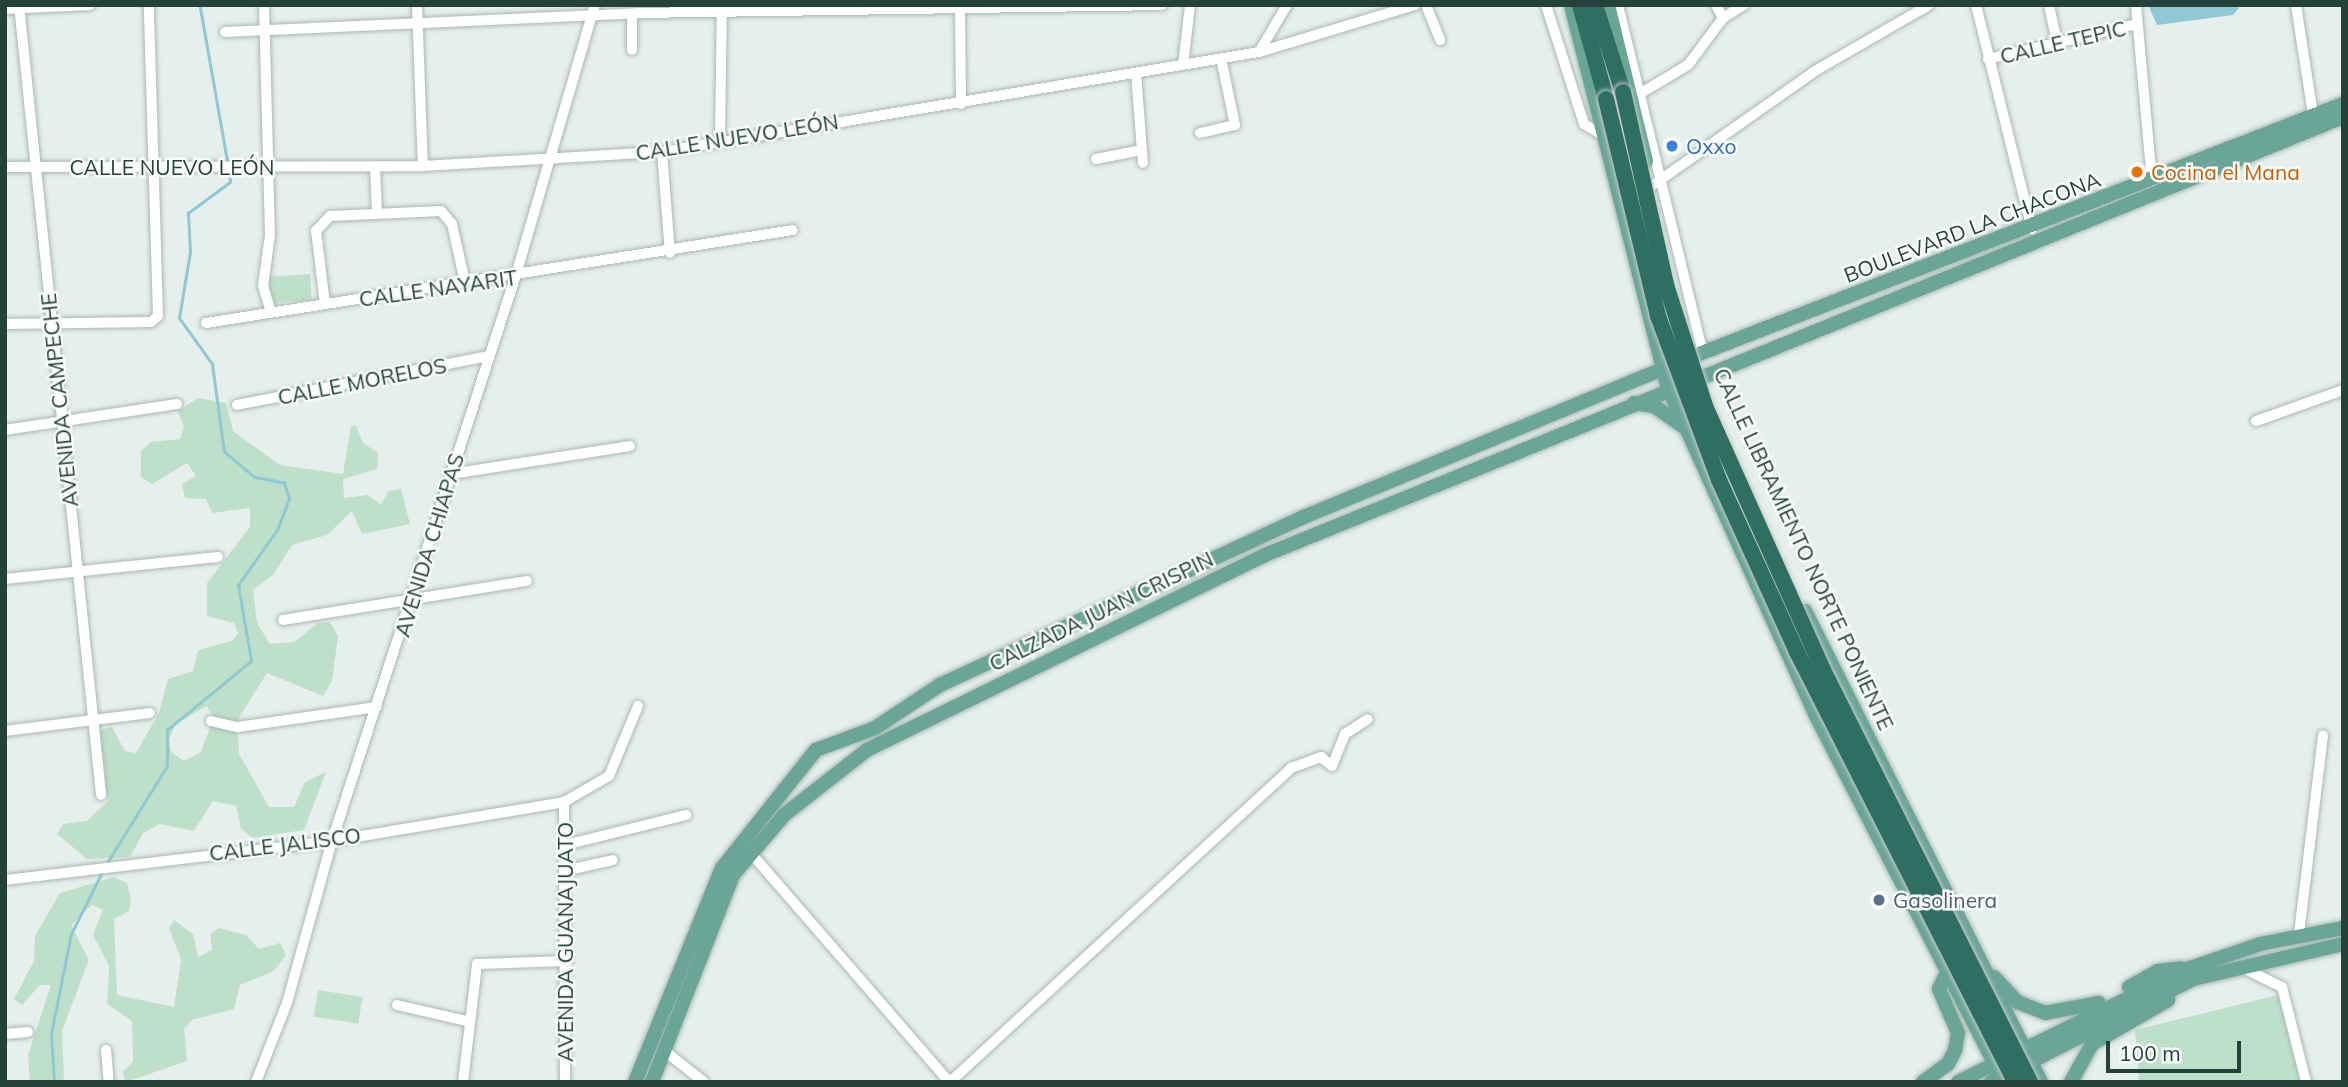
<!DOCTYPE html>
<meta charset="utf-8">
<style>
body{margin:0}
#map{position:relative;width:2348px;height:1087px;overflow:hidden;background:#e6efeb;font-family:Mulish,sans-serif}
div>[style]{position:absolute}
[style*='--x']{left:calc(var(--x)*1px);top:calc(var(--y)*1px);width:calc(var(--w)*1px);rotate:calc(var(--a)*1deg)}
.green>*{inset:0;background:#bfe0c8;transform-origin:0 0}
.water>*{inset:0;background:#8ec9d4}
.stream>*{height:2.5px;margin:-1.25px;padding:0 1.25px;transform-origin:1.25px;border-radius:1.25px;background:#8ec9d4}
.roads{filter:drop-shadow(0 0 2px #a8b8b2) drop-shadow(0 0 2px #a8b8b2)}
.minor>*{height:10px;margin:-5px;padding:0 5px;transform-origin:5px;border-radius:5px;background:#fff}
.major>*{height:14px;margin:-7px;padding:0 7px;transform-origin:7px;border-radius:7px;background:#6aa596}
.highway>*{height:16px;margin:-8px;padding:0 8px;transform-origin:8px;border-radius:8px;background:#2f6f62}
.bridges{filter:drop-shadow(0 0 2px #c2cac8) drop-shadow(0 0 2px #c2cac8)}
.highway-bridge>*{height:16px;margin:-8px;padding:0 8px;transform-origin:8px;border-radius:8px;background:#2f6f62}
.dots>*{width:19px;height:19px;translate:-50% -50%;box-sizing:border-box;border:4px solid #f7fbf9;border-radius:50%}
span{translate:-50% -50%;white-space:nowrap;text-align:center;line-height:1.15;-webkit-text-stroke:5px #f7fbf9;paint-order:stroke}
.street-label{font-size:21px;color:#24423a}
.shop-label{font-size:21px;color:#366cbe}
.left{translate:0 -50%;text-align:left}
.food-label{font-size:21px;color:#c56008}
.service-label{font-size:21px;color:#4e5e75}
.frame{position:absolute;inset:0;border:7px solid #24423a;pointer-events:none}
.scale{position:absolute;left:2106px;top:1041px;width:135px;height:32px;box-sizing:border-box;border:4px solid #24423a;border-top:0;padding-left:9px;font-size:21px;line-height:24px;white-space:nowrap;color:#24423a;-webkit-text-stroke:5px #f7fbf9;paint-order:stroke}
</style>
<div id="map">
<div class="green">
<div style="left:310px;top:274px;width:26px;height:41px;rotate:86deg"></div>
<div style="clip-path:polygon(evenodd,198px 398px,226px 403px,233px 431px,280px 465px,343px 474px,351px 426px,356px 425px,363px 443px,378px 453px,377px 469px,343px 479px,344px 498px,368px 495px,381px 505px,388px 491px,401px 489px,410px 524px,362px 534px,352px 511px,327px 535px,292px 545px,273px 575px,253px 590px,257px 623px,270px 644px,294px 642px,318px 623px,330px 622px,338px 636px,332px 681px,323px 696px,267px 673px,237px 721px,239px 754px,269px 807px,294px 807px,305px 782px,326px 772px,304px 830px,253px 838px,241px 829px,236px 806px,213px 801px,194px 831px,160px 824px,143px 833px,130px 857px,87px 859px,57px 834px,63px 824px,87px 821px,108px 801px,100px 730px,112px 727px,125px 751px,136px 753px,159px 713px,168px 679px,193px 671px,198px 650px,232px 641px,238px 633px,234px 623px,207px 616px,207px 583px,250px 527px,250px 508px,212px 513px,206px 499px,185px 498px,182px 484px,196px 476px,187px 463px,152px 484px,141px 477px,141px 451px,151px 442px,180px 439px,184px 427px,178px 411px,198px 398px,206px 706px,214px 716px,201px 752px,184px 761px,171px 752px,169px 740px,175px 725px,206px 706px)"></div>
<div style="clip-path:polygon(114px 877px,127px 883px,131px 900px,129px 911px,114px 919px,117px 995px,174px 1007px,181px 960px,169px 928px,174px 920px,193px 934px,198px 957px,212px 950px,210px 934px,219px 928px,246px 935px,259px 949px,280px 943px,286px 955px,274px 971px,240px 985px,234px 1009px,192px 1020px,184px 1029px,187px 1061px,126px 1082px,122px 1072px,133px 1062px,132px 1021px,107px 1004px,109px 966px,93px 935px,103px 910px,92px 905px,71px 925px,89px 960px,62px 1031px,64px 1082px,30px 1082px,28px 1055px,51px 985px,40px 985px,22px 1005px,14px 999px,34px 961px,35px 936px,60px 893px)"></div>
<div style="left:318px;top:990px;width:45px;height:27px;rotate:9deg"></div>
<div style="clip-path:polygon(2282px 994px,2301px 1082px,2139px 1082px,2135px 1030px)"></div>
</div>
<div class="water">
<div style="clip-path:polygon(2148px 5px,2239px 5px,2239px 8px,2233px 15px,2157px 25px)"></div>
</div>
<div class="stream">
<div style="--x:200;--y:5;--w:160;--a:80"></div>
<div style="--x:107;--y:863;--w:114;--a:-58.3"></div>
<div style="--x:167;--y:766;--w:36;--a:-90"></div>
<div style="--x:167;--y:730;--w:109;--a:-39.4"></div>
<div style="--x:251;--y:661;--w:77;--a:-99.7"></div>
<div style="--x:238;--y:585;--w:67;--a:-54.7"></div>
<div style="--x:277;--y:530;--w:33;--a:-69"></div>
<div style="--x:289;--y:499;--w:17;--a:-107"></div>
<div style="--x:284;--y:483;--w:31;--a:-169"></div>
<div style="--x:254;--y:477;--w:39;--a:-140"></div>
<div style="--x:224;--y:452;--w:89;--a:-97.8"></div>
<div style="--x:212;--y:364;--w:57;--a:-125.7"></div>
<div style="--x:179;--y:318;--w:67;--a:-80.5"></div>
<div style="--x:190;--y:252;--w:39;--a:-93"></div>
<div style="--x:188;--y:213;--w:52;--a:-36.4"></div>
<div style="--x:230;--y:182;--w:12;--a:-95"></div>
<div style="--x:54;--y:1082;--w:48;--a:-93.6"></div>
<div style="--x:51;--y:1034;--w:102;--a:-78.7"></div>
<div style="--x:71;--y:934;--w:69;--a:-63.4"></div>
</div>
<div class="roads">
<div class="minor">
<div style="--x:19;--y:5;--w:794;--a:84.07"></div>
<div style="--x:264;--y:5;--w:230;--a:88.5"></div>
<div style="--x:270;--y:235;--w:51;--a:97.8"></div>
<div style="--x:263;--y:286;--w:28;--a:73"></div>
<div style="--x:417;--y:5;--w:161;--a:87.9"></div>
<div style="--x:1426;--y:5;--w:38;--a:68"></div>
<div style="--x:1546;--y:5;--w:125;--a:72.3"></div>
<div style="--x:1584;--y:124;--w:23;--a:31"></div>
<div style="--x:1618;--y:5;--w:358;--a:76.3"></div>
<div style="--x:1716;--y:5;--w:15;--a:62"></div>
<div style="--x:1976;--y:5;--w:231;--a:76"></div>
<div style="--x:2049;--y:5;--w:40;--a:78"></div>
<div style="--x:2136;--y:5;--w:176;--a:84.8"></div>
<div style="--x:2296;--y:5;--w:111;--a:81.2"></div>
<div style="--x:960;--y:7;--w:97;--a:89.4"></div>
<div style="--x:5;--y:9;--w:85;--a:-2.7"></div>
<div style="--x:225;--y:32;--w:413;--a:-2.6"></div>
<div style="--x:638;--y:13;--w:524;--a:-0.87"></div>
<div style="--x:632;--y:50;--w:36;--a:-90"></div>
<div style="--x:1259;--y:52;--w:55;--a:-59.2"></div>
<div style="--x:1988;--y:59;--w:153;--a:-13.2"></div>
<div style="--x:1183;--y:65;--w:60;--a:-83.3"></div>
<div style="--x:1136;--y:73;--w:90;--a:85.6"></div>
<div style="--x:1641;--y:93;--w:55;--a:-30.8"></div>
<div style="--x:1688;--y:65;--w:59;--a:-53.3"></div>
<div style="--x:1723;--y:18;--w:25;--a:-32"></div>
<div style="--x:1200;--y:133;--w:36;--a:-13"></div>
<div style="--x:1235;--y:125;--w:68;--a:-101.8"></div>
<div style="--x:720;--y:140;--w:135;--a:-89.2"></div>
<div style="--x:662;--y:152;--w:101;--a:85.5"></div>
<div style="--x:1096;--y:159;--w:47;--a:-11.1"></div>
<div style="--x:5;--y:167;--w:418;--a:-0.1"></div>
<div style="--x:423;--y:166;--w:239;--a:-3.4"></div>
<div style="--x:662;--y:152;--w:605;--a:-9.51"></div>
<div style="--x:1259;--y:52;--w:163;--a:-16.8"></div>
<div style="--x:375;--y:167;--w:46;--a:87.5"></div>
<div style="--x:1653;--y:185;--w:198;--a:-35.1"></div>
<div style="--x:1815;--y:71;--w:132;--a:-30.1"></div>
<div style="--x:325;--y:304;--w:74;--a:-97"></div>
<div style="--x:316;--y:231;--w:21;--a:-47"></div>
<div style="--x:330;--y:216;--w:111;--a:-2.6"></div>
<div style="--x:441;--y:211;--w:17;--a:50"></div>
<div style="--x:452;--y:224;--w:59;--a:77.4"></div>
<div style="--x:206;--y:323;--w:594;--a:-9"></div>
<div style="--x:5;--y:324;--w:146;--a:-0.8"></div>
<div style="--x:151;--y:322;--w:9;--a:-41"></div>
<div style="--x:158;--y:316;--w:311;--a:-91.7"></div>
<div style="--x:237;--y:405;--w:256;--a:-11"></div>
<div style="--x:2256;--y:421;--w:92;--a:-19.6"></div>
<div style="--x:5;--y:430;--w:174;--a:-8.6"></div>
<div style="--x:451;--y:474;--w:181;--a:-8.9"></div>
<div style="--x:5;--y:579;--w:214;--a:-5.9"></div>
<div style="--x:283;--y:620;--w:247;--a:-9.1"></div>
<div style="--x:211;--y:721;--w:28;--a:13"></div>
<div style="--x:238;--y:727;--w:140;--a:-8.2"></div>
<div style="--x:5;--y:731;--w:146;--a:-7.1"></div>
<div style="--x:564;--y:802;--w:280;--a:89.8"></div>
<div style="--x:565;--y:845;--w:125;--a:-13.9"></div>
<div style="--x:750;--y:852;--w:304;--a:49.1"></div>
<div style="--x:564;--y:871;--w:50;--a:-12.7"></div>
<div style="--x:5;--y:880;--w:329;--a:-6.8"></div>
<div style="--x:332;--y:841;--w:235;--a:-9.5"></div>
<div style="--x:564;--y:802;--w:52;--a:-30"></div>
<div style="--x:609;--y:776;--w:76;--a:-67.5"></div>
<div style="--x:2299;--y:934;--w:200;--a:-83.1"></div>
<div style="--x:2241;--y:967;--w:46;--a:26"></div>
<div style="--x:2282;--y:987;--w:98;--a:75.8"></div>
<div style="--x:397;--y:1005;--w:72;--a:12.9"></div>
<div style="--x:5;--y:1034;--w:23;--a:-5"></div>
<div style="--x:106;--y:1050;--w:32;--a:85"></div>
<div style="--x:666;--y:1052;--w:48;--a:38.3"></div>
<div style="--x:256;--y:1082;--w:85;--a:-68.6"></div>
<div style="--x:287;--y:1003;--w:168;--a:-74.5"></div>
<div style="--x:332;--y:841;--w:592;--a:-71.99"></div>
<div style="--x:515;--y:278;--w:284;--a:-73.7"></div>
<div style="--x:463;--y:1082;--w:119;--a:-83.2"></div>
<div style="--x:477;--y:964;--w:90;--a:-1.9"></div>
<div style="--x:950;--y:1082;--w:464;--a:-42.6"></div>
<div style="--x:1291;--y:768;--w:32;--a:-20"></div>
<div style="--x:1321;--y:757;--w:14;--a:39"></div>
<div style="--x:1332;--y:766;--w:35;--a:-68"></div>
<div style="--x:1345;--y:734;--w:27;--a:-33"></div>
</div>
<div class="major">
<div style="--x:1571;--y:5;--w:395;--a:75.8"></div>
<div style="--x:1668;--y:388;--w:358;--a:65.7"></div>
<div style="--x:1815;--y:714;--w:414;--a:62.8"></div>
<div style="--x:1608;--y:5;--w:161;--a:76.3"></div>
<div style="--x:1634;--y:403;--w:20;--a:9"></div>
<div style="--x:1654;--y:406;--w:37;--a:35"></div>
<div style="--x:1805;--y:611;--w:527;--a:63.39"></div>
<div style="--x:1994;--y:977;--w:34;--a:47"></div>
<div style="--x:2017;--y:1002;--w:30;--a:21"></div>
<div style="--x:2045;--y:1013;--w:55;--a:-10.5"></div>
<div style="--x:2129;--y:987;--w:33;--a:-29"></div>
<div style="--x:2158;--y:971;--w:23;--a:-7"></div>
<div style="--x:635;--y:1082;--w:231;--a:-67.9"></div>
<div style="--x:722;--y:868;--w:151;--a:-51.5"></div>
<div style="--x:816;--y:750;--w:63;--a:-20.4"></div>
<div style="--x:875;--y:728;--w:78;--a:-33.5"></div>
<div style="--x:940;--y:685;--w:398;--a:-24.8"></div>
<div style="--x:1301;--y:518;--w:425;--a:-22.4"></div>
<div style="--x:1694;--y:356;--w:696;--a:-21.22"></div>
<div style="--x:652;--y:1082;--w:222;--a:-68.6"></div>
<div style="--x:733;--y:875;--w:79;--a:-49.6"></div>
<div style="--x:784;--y:815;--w:105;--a:-38.1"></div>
<div style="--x:867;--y:750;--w:443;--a:-26.1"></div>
<div style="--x:1265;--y:555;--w:1164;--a:-22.11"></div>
<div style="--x:1923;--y:1082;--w:31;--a:-36"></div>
<div style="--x:1948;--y:1064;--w:16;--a:-63"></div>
<div style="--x:1955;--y:1050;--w:17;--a:-80"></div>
<div style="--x:1958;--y:1033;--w:48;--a:-113.4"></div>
<div style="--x:1939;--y:989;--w:21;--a:-65"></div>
<div style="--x:1958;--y:1082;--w:258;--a:-26.2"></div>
<div style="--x:2190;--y:968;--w:74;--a:-18.9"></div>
<div style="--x:2260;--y:944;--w:85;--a:-10.9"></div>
<div style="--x:1991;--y:1082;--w:227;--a:-27"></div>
<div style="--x:2193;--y:979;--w:154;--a:-13.1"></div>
<div style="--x:2071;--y:1082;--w:43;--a:-61.1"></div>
<div style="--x:2092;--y:1044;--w:88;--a:-30.1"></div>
</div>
<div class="highway">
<div style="--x:1580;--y:5;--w:98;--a:74.5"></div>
<div style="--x:1595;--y:5;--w:91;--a:72.2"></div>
</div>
</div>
<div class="bridges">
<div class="highway-bridge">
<div style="--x:1623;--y:92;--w:198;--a:77.4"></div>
<div style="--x:1666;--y:285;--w:127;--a:72.1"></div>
<div style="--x:1705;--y:406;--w:289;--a:65.9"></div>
<div style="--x:1823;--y:670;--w:461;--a:63.3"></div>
<div style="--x:1606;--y:99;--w:223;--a:76.5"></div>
<div style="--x:1658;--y:316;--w:175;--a:69.6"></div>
<div style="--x:1719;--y:480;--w:189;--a:65.6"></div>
<div style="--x:1797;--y:652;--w:482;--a:63.1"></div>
</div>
</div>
<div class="dots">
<div style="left:1672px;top:146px;background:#3f7fe0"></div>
<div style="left:2137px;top:172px;background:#e8710a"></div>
<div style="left:1879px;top:900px;background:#5c6f8a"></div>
</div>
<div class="street-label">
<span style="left:2063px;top:42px;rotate:-13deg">CALLE TEPIC</span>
<span style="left:737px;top:137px;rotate:-9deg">CALLE NUEVO LEÓN</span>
<span style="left:172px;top:167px">CALLE NUEVO LEÓN</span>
<span style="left:1972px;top:227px;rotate:-21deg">BOULEVARD LA CHACONA</span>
<span style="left:438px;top:288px;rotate:-8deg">CALLE NAYARIT</span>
<span style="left:362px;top:381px;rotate:-11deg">CALLE MORELOS</span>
<span style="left:59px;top:400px;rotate:-96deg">AVENIDA CAMPECHE</span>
<span style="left:429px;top:545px;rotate:-73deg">AVENIDA CHIAPAS</span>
<span style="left:1804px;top:549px;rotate:65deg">CALLE LIBRAMIENTO NORTE PONIENTE</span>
<span style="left:1101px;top:611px;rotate:-26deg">CALZADA JUAN CRISPIN</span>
<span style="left:285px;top:844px;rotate:-7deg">CALLE JALISCO</span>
<span style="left:565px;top:942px;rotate:-90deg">AVENIDA GUANAJUATO</span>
</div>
<div class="shop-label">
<span class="left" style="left:1686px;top:146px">Oxxo</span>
</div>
<div class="food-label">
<span class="left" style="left:2151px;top:172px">Cocina el Mana</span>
</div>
<div class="service-label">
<span class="left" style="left:1893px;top:900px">Gasolinera</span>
</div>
<div class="frame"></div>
<div class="scale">100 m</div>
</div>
